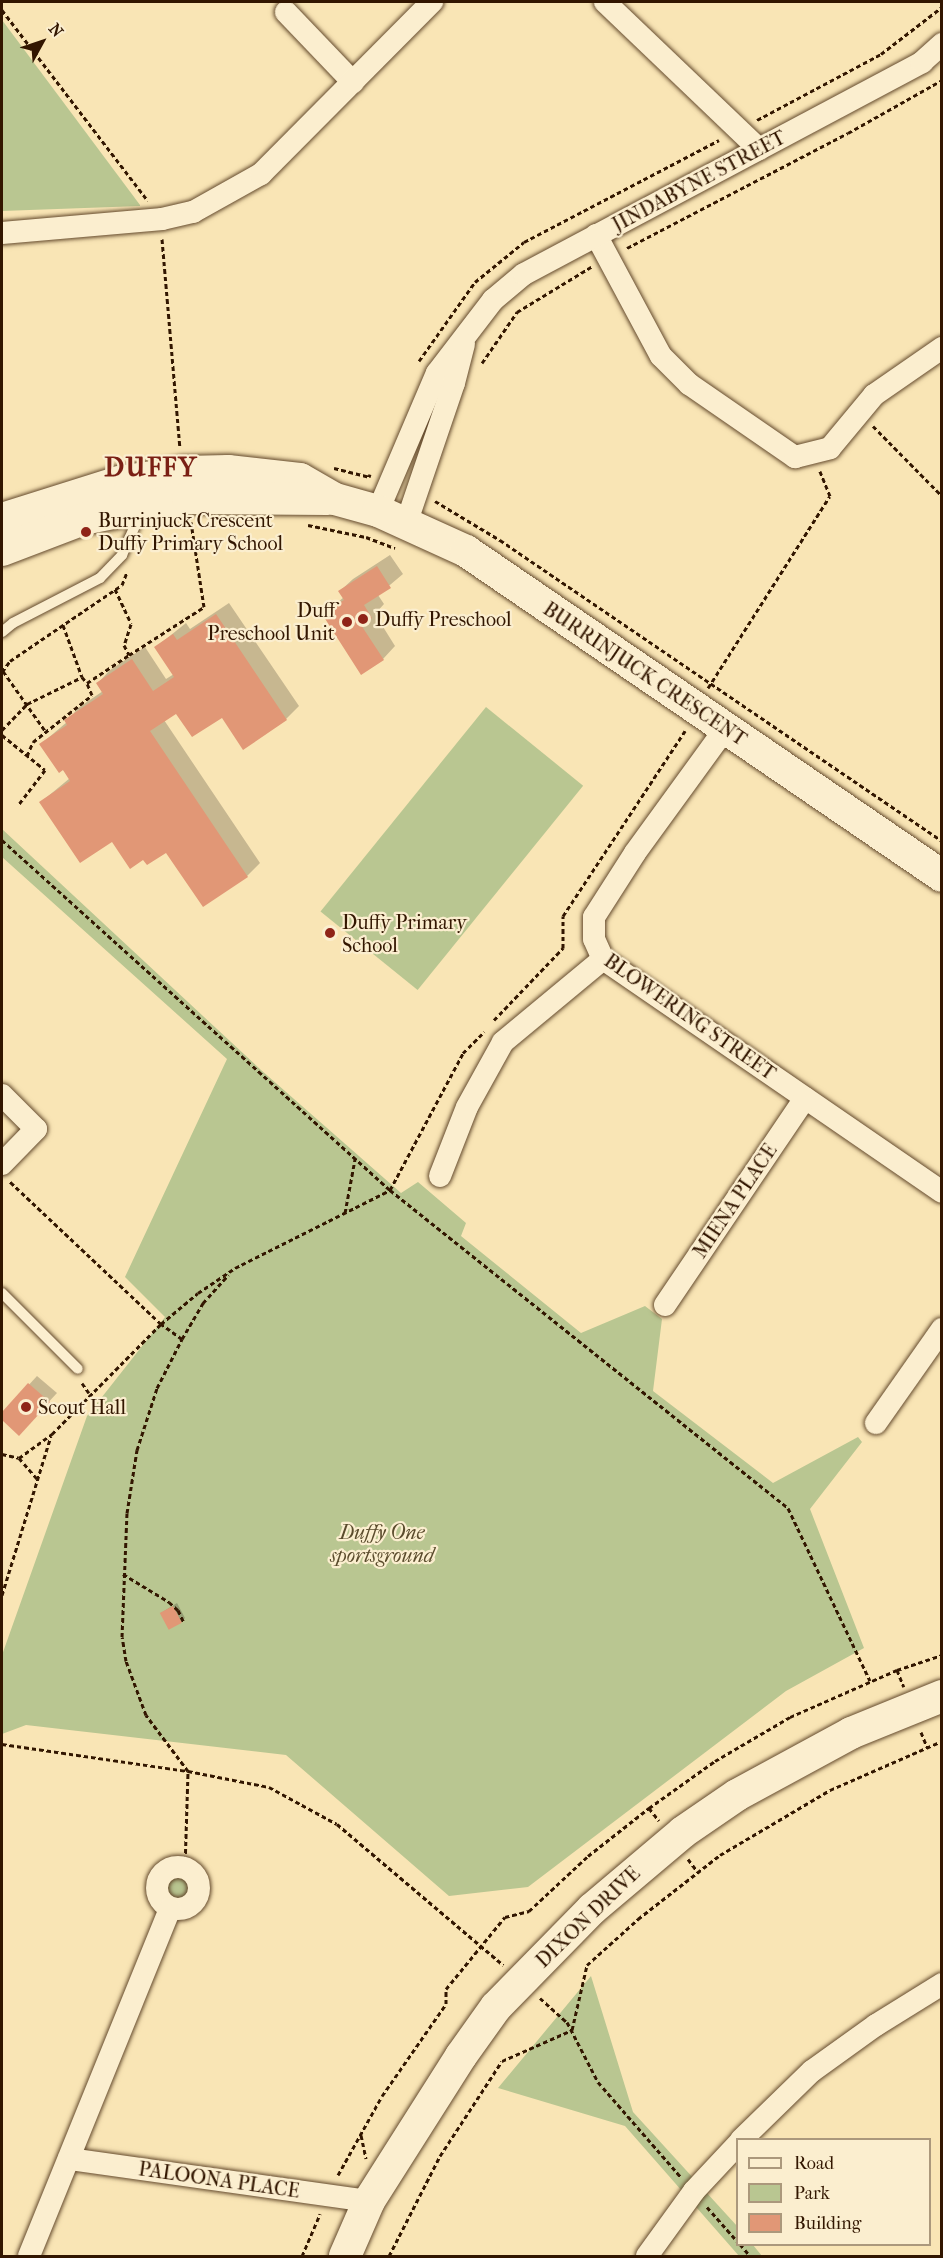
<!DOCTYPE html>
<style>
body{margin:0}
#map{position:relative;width:943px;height:2258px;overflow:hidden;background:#f9e5b5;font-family:"IM FELL French Canon",serif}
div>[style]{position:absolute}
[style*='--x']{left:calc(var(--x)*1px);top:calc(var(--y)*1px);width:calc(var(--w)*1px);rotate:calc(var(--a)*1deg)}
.green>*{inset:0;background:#b9c691;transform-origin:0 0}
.round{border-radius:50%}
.shadow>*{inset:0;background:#0003}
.building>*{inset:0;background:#e19776;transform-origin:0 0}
.path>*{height:3px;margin-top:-1.5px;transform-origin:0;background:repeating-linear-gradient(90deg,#321600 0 4.5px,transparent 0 7.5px)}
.roads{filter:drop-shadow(0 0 2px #644a2d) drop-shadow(0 0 2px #644a2d)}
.lane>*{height:10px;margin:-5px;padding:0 5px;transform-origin:5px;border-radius:5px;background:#fbeecf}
.street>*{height:22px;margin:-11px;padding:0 11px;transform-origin:11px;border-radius:11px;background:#fbeecf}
.street>.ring{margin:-11px;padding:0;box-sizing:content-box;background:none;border:22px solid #fbeecf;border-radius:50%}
.secondary>*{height:32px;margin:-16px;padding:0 16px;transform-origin:16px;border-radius:16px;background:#fbeecf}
.dots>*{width:16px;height:16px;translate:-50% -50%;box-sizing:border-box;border:3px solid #fbeecf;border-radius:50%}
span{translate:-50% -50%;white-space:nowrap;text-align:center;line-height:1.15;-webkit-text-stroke:4.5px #fbeecf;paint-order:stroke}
.street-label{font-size:20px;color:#321600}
.poi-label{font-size:20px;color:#321600}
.left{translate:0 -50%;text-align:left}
.right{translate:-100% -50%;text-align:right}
.park-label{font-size:20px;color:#5a4b2c;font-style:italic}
.district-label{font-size:26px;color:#7a1f14;font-weight:700;letter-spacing:1.5px}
.frame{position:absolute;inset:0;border:3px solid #321600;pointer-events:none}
.legend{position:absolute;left:736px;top:2138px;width:195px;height:108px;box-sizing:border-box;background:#fbeecf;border:2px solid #ab987c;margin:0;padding:8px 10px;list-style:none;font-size:18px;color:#321600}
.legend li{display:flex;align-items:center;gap:12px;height:30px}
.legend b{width:30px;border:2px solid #ab987c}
.north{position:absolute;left:12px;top:12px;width:60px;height:60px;-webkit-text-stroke:4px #fbeecf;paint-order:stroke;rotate:50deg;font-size:16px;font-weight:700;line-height:24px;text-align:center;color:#321600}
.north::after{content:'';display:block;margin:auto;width:21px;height:27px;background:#321600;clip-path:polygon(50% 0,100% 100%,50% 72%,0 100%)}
</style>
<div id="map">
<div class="green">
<div style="clip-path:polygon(2px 20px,140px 205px,140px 206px,2px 211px)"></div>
<div style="left:486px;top:707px;width:125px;height:263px;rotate:39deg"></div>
<div style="clip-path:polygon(2px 829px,261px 1070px,401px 1193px,418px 1182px,466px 1223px,461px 1236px,581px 1333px,645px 1306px,662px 1319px,653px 1391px,773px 1483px,858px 1437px,862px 1442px,810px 1509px,864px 1648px,786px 1691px,528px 1887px,449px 1896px,286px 1755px,26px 1725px,2px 1734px,2px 1655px,87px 1416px,165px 1317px,125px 1277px,227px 1059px,2px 857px)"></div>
<div class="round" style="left:158px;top:1869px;width:40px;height:40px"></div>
<div style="clip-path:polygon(591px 1976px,633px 2112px,737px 2226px,738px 2244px,753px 2245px,762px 2256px,739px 2256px,625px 2126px,498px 2088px)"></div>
</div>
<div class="shadow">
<div style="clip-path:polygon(390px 555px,403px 574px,378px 595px,384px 604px,375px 614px,395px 646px,383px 659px,324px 614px,344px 597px,340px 591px,353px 579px)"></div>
<div style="clip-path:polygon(229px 603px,299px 706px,286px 719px,244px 747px,222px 716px,177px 711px,164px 720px,260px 863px,247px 876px,204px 905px,167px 851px,144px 858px,41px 802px,70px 778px,41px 744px,67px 722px,78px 708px,103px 691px,98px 683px,110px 670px,145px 647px,166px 679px,174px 674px,156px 647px,186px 623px,190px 629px)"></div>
<div style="clip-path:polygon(37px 1376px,57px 1393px,19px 1434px,2px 1418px,2px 1414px)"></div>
<div style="clip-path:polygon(177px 1603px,185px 1618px,181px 1622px,161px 1613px)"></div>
</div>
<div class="building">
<div style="clip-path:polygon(377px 566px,391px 588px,364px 605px,372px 618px,361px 625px,384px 660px,361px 675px,322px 614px,344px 600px,338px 591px)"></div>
<div style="clip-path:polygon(216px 614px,287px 720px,243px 750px,222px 718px,192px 737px,176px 714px,150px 731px,248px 877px,203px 907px,166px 853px,147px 865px,143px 860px,130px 869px,112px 842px,80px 863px,39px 802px,70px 781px,63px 770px,59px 773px,39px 744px,67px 725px,64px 720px,103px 694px,96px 683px,132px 659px,153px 691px,174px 677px,154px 647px,173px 634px,177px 640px)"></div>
<div style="clip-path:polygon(28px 1383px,50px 1402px,19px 1436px,2px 1420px,2px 1412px)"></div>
<div style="left:173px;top:1606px;width:19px;height:15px;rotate:62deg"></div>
</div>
<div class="path">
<div style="--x:2;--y:10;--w:240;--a:52.6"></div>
<div style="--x:757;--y:120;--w:140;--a:-28"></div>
<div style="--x:881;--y:54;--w:77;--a:-37.6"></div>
<div style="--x:162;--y:239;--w:210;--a:85.1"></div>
<div style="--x:627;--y:248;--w:249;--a:-27.5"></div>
<div style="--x:848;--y:133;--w:108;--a:-29.4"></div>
<div style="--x:419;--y:361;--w:97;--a:-54.7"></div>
<div style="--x:475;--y:282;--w:63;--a:-39.2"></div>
<div style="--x:524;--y:242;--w:220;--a:-27.6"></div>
<div style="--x:482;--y:363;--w:62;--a:-55.5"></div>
<div style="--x:517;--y:312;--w:87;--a:-31.3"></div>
<div style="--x:873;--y:426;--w:98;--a:45.4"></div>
<div style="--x:334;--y:468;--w:36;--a:14"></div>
<div style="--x:369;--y:477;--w:3;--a:-72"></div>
<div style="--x:435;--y:501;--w:76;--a:31"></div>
<div style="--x:500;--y:540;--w:535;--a:34.25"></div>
<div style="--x:308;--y:525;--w:59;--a:11.7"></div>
<div style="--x:366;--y:537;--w:31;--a:21"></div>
<div style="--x:115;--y:589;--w:38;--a:65"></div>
<div style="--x:131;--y:624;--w:22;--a:108"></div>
<div style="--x:124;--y:645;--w:11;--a:63"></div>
<div style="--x:129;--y:655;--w:89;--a:-32.6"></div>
<div style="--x:204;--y:607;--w:86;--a:-98.7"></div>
<div style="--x:63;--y:625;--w:55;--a:69.9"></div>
<div style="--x:3;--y:671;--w:75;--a:54.8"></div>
<div style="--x:2;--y:672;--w:14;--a:-54"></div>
<div style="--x:10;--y:661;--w:135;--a:-34.2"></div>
<div style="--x:122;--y:585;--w:14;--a:-69"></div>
<div style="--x:708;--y:688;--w:227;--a:-57.6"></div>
<div style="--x:830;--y:496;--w:27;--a:-112"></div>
<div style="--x:2;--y:730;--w:36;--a:-46"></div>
<div style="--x:27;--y:704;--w:61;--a:-26.1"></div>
<div style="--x:82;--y:677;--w:8;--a:50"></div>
<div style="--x:87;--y:683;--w:50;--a:-33.7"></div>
<div style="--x:2;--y:735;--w:55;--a:39.1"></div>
<div style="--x:45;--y:770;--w:43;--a:127.4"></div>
<div style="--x:27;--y:756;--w:15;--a:-67"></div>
<div style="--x:33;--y:742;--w:75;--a:-38.5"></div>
<div style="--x:92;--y:695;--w:13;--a:-113"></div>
<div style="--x:2;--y:840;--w:523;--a:42.05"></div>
<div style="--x:390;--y:1190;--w:509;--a:38.62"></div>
<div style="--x:788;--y:1508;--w:191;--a:64.6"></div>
<div style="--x:494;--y:1020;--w:100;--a:-46.2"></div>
<div style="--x:563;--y:948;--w:32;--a:-90"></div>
<div style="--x:563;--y:916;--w:222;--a:-56.6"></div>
<div style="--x:345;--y:1213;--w:55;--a:-79.5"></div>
<div style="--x:182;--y:1339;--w:42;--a:-59.7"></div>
<div style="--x:203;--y:1303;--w:38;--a:-48"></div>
<div style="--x:82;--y:1383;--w:12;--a:55"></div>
<div style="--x:2;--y:1454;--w:17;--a:13"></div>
<div style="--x:19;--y:1458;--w:41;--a:-36"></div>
<div style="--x:52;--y:1434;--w:155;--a:-45.3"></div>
<div style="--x:161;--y:1324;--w:209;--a:-136.7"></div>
<div style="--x:19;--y:1458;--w:29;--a:49"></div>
<div style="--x:123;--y:1574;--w:54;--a:31.3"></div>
<div style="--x:169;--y:1602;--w:12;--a:42"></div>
<div style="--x:178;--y:1610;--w:14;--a:65"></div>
<div style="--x:2;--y:1595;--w:166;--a:-72.9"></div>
<div style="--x:897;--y:1670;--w:47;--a:-18.4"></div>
<div style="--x:921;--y:1732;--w:16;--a:68"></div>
<div style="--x:2;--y:1744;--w:188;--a:8.3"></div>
<div style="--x:188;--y:1771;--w:83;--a:11.2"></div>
<div style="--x:269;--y:1787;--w:77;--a:28.6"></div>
<div style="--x:337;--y:1824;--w:218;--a:40.3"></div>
<div style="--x:649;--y:1808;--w:16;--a:52"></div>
<div style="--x:688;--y:1859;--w:15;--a:53"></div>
<div style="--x:185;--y:1868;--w:97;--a:-88.2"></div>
<div style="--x:188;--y:1771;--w:70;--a:-126.9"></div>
<div style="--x:146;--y:1715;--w:58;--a:-110.3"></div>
<div style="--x:126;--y:1661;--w:24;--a:-99"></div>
<div style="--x:122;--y:1637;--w:124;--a:-87.7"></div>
<div style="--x:127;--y:1513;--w:64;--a:-81"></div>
<div style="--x:137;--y:1450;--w:65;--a:-72.1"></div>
<div style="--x:157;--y:1388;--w:55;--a:-63"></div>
<div style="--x:182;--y:1339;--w:26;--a:-144"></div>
<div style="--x:161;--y:1324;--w:48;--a:-40"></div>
<div style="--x:198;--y:1293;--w:45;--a:-34"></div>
<div style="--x:235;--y:1268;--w:174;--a:-26.7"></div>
<div style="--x:390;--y:1190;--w:155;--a:-61.9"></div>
<div style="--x:463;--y:1053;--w:30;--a:-45"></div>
<div style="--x:540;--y:1998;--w:36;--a:42"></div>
<div style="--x:567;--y:2022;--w:68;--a:62.7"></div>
<div style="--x:598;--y:2082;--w:126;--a:48.9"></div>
<div style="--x:361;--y:2135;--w:24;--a:78"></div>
<div style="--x:338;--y:2175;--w:90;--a:-60.9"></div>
<div style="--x:382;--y:2096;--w:112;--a:-55.2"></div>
<div style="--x:446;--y:2004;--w:15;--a:-90"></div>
<div style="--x:446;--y:1989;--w:93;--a:-50.7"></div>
<div style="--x:505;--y:1917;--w:25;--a:-14"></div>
<div style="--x:529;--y:1911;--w:81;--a:-43"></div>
<div style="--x:588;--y:1856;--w:78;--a:-38.2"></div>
<div style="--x:649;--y:1808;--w:81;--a:-35.5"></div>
<div style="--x:715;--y:1761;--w:87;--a:-30.4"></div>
<div style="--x:790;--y:1717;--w:117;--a:-23.7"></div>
<div style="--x:897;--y:1670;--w:18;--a:68"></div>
<div style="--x:707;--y:2207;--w:47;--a:48.5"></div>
<div style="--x:740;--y:2244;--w:16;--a:50"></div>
<div style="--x:302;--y:2256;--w:46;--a:-66.8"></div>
<div style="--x:389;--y:2256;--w:112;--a:-63"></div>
<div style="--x:440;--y:2156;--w:113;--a:-56.9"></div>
<div style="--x:502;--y:2061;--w:77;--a:-23.9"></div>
<div style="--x:572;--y:2030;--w:67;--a:-77"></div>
<div style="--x:587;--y:1965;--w:69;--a:-42"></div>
<div style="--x:638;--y:1919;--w:104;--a:-38"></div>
<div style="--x:720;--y:1855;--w:128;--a:-30.6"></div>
<div style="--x:830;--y:1790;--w:122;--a:-23.6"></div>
</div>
<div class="roads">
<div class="lane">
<div style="--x:2;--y:632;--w:14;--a:-39"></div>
<div style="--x:13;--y:623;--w:98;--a:-27.3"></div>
<div style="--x:100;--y:578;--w:32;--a:-46"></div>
<div style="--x:122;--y:555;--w:36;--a:-66"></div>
<div style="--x:137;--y:522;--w:12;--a:-90"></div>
<div style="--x:2;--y:1293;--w:107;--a:45"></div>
</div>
<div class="street">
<div style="--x:605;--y:2;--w:213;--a:43.7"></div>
<div style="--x:286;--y:12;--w:97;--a:46.3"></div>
<div style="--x:2;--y:233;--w:161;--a:-5"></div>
<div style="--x:162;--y:219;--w:32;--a:-13"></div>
<div style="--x:193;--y:212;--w:78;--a:-29.2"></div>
<div style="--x:261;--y:174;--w:243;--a:-45.2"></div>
<div style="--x:596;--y:235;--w:137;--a:61.8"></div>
<div style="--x:661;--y:356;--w:40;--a:45"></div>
<div style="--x:689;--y:384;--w:129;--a:34.6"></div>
<div style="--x:795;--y:457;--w:36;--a:-14"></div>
<div style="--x:830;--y:448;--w:69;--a:-50.3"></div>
<div style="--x:874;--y:395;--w:83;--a:-34.7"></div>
<div style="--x:378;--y:511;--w:150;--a:-66.9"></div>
<div style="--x:437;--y:373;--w:92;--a:-52.5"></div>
<div style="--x:493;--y:300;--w:40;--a:-40"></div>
<div style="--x:524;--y:274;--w:451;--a:-28"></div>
<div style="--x:922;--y:62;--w:27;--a:-42"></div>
<div style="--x:406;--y:524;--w:149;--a:-71.2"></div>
<div style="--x:454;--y:383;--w:40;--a:-75.6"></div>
<div style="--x:725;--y:729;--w:153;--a:126"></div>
<div style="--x:635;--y:853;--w:76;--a:122.6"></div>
<div style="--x:594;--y:917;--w:22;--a:90"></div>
<div style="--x:594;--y:939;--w:22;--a:66"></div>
<div style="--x:603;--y:959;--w:411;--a:34.5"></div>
<div style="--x:2;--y:1095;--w:48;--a:45"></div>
<div style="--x:36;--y:1129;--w:49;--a:134.2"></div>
<div style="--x:440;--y:1176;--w:74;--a:-68.6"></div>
<div style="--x:467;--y:1107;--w:74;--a:-61"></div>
<div style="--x:503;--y:1042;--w:130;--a:-39.7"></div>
<div style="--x:665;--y:1305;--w:250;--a:-55.9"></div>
<div style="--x:876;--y:1423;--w:115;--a:-54.9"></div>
<div class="ring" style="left:157px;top:1867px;width:20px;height:20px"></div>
<div style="--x:741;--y:2140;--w:99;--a:-44.2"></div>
<div style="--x:812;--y:2071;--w:79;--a:-35.7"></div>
<div style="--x:876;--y:2025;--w:78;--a:-31.8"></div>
<div style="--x:69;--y:2159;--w:303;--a:8"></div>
<div style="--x:29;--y:2256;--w:375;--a:-67.9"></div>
<div style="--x:647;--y:2256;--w:80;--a:-54.1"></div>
<div style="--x:694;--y:2191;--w:64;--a:-46.9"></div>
</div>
<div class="secondary">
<div style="--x:2;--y:519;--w:123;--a:-17.5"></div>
<div style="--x:119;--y:482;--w:66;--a:-8.7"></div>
<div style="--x:184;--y:472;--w:44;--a:-1.3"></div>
<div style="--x:228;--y:471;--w:72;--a:6.3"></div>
<div style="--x:300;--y:479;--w:40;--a:29.7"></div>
<div style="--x:335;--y:499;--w:45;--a:15.6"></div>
<div style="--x:378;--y:511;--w:97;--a:24.4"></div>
<div style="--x:466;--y:551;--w:576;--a:34.32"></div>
<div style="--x:2;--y:550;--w:87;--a:-20.9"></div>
<div style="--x:83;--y:519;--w:107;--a:-11.3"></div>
<div style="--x:188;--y:498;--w:140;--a:0.4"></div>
<div style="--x:345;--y:2256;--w:60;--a:-66.4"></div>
<div style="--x:369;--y:2201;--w:172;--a:-57.6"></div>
<div style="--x:461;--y:2056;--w:60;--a:-54.5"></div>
<div style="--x:496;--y:2007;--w:137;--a:-45.6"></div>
<div style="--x:592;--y:1909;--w:119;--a:-40.2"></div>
<div style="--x:683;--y:1832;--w:65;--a:-34.4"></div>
<div style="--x:737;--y:1795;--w:130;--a:-28.5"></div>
<div style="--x:851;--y:1733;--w:98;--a:-22.1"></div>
</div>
</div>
<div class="dots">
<div style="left:86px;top:532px;background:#8f2418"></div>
<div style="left:363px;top:619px;background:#8f2418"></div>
<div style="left:347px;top:622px;background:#8f2418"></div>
<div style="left:330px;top:933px;background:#8f2418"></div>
<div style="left:26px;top:1407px;background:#8f2418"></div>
</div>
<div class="street-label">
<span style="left:699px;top:181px;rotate:-28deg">JINDABYNE STREET</span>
<span style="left:645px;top:674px;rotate:34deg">BURRINJUCK CRESCENT</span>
<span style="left:690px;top:1017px;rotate:35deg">BLOWERING STREET</span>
<span style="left:735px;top:1201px;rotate:-56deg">MIENA PLACE</span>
<span style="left:588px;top:1917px;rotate:-44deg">DIXON DRIVE</span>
<span style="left:219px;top:2180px;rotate:8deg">PALOONA PLACE</span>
</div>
<div class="poi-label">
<span class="left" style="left:98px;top:532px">Burrinjuck Crescent<br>Duffy Primary School</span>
<span class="right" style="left:335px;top:622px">Duff<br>Preschool Unit</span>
<span class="left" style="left:375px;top:619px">Duffy Preschool</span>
<span class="left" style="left:342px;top:934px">Duffy Primary<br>School</span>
<span class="left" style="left:38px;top:1407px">Scout Hall</span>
</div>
<div class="park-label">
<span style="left:382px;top:1544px">Duffy One<br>sportsground</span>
</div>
<div class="district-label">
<span style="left:151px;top:468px">DUFFY</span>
</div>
<div class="frame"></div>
<ul class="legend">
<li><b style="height:8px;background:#fbeecf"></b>Road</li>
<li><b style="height:16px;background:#b9c691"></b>Park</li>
<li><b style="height:16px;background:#e19776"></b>Building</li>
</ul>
<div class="north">N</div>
</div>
